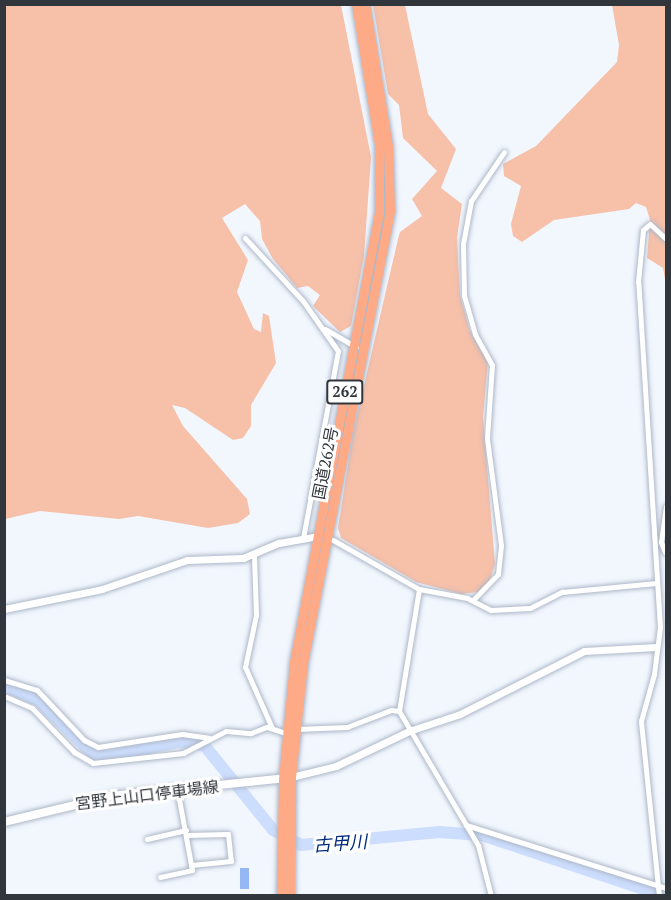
<!DOCTYPE html>
<meta charset="utf-8">
<style>
body{margin:0}
#map{position:relative;width:671px;height:900px;overflow:hidden;background:#f2f7fe;font-family:"PT Serif","Noto Sans JP",serif}
div>[style]{position:absolute}
[style*='--x']{left:calc(var(--x)*1px);top:calc(var(--y)*1px);width:calc(var(--w)*1px);rotate:calc(var(--a)*1deg)}
.green>*{inset:0;background:#f6c0a9}
.river>*{height:12px;margin:-6px;padding:0 6px;transform-origin:6px;border-radius:6px;background:#ccddfd}
.building>*{inset:0;background:#95b7f5;transform-origin:0 0}
.roads{filter:drop-shadow(0 0 2px #adb7c8) drop-shadow(0 0 2px #adb7c8)}
.minor>*{height:5px;margin:-2.5px;padding:0 2.5px;transform-origin:2.5px;border-radius:2.5px;background:#fff}
.tertiary>*{height:7px;margin:-3.5px;padding:0 3.5px;transform-origin:3.5px;border-radius:3.5px;background:#fff}
.secondary>*{height:8px;margin:-4px;padding:0 4px;transform-origin:4px;border-radius:4px;background:#fff}
.trunk>*{height:9px;margin:-4.5px;padding:0 4.5px;transform-origin:4.5px;border-radius:4.5px;background:#ffaa86}
span{translate:-50% -50%;white-space:nowrap;text-align:center;line-height:1.15;-webkit-text-stroke:6px #fff;paint-order:stroke}
.shield-label span{padding:2px 4px;background:#fff;border:2px solid;border-radius:4px;-webkit-text-stroke-width:0}
.shield-label{font-size:15px;color:#31353c;font-weight:700}
.street-label{font-size:16px;color:#31353c}
.water-label{font-size:18px;color:#012a7f;font-style:italic}
.frame{position:absolute;inset:0;border:6px solid #31353c;pointer-events:none}
</style>
<div id="map">
<div class="green">
<div style="clip-path:polygon(5px 4px,341px 5px,371px 157px,364px 256px,351px 326px,340px 332px,313px 306px,320px 295px,308px 286px,297px 288px,273px 259px,262px 239px,260px 221px,245px 204px,222px 218px,248px 260px,237px 292px,254px 329px,261px 332px,263px 313px,269px 316px,276px 363px,251px 405px,251px 426px,243px 438px,233px 440px,185px 408px,172px 405px,183px 426px,247px 499px,250px 514px,238px 523px,208px 528px,138px 516px,119px 519px,40px 511px,5px 519px)"></div>
<div style="clip-path:polygon(373px 5px,405px 5px,428px 114px,456px 149px,441px 188px,462px 204px,457px 238px,460px 295px,470px 331px,488px 362px,483px 417px,495px 564px,490px 580px,479px 592px,461px 594px,416px 582px,341px 538px,338px 528px,353px 433px,398px 239px,400px 232px,422px 216px,412px 199px,437px 171px,403px 138px,399px 105px,388px 94px)"></div>
<div style="clip-path:polygon(612px 5px,666px 5px,666px 285px,663px 268px,647px 258px,650px 220px,646px 207px,636px 203px,629px 209px,554px 220px,522px 242px,513px 236px,511px 224px,521px 186px,504px 176px,503px 164px,536px 146px,617px 62px,619px 45px)"></div>
</div>
<div class="river">
<div style="--x:4;--y:686;--w:38;--a:23"></div>
<div style="--x:39;--y:701;--w:77;--a:44.5"></div>
<div style="--x:94;--y:755;--w:15;--a:4"></div>
<div style="--x:109;--y:756;--w:70;--a:-11.5"></div>
<div style="--x:178;--y:742;--w:26;--a:7"></div>
<div style="--x:204;--y:745;--w:109;--a:50.9"></div>
<div style="--x:273;--y:830;--w:32;--a:28"></div>
<div style="--x:301;--y:845;--w:139;--a:-5.4"></div>
<div style="--x:439;--y:832;--w:43;--a:4"></div>
<div style="--x:482;--y:835;--w:192;--a:18.5"></div>
</div>
<div class="building">
<div style="left:240px;top:868px;width:9px;height:21px"></div>
</div>
<div class="roads">
<div class="minor">
<div style="--x:245;--y:238;--w:86;--a:47.4"></div>
<div style="--x:303;--y:301;--w:61;--a:55"></div>
<div style="--x:338;--y:351;--w:190;--a:100.6"></div>
<div style="--x:325;--y:329;--w:36;--a:30"></div>
<div style="--x:333;--y:540;--w:99;--a:29.7"></div>
<div style="--x:419;--y:589;--w:49;--a:10.6"></div>
<div style="--x:467;--y:598;--w:27;--a:27"></div>
<div style="--x:491;--y:610;--w:39;--a:-3"></div>
<div style="--x:530;--y:608;--w:36;--a:-27"></div>
<div style="--x:562;--y:592;--w:95;--a:-5.4"></div>
<div style="--x:665;--y:552;--w:11;--a:-112"></div>
<div style="--x:661;--y:542;--w:36;--a:-82"></div>
<div style="--x:254;--y:555;--w:60;--a:88.1"></div>
<div style="--x:256;--y:615;--w:53;--a:101.9"></div>
<div style="--x:245;--y:667;--w:67;--a:66.1"></div>
<div style="--x:419;--y:589;--w:124;--a:99.3"></div>
<div style="--x:399;--y:711;--w:156;--a:59.5"></div>
<div style="--x:478;--y:845;--w:53;--a:75.7"></div>
<div style="--x:473;--y:600;--w:36;--a:-46"></div>
<div style="--x:498;--y:574;--w:29;--a:-84"></div>
<div style="--x:501;--y:545;--w:108;--a:-97.5"></div>
<div style="--x:487;--y:438;--w:73;--a:-86.1"></div>
<div style="--x:492;--y:365;--w:35;--a:-119"></div>
<div style="--x:475;--y:334;--w:40;--a:-106"></div>
<div style="--x:464;--y:296;--w:52;--a:-91.1"></div>
<div style="--x:463;--y:244;--w:44;--a:-79.5"></div>
<div style="--x:471;--y:201;--w:59;--a:-56"></div>
<div style="--x:4;--y:680;--w:34;--a:17"></div>
<div style="--x:37;--y:690;--w:69;--a:46.8"></div>
<div style="--x:84;--y:740;--w:16;--a:27"></div>
<div style="--x:98;--y:747;--w:85;--a:-8.8"></div>
<div style="--x:182;--y:734;--w:27;--a:8"></div>
<div style="--x:4;--y:696;--w:30;--a:23"></div>
<div style="--x:32;--y:708;--w:61;--a:46.3"></div>
<div style="--x:74;--y:752;--w:22;--a:30"></div>
<div style="--x:93;--y:763;--w:91;--a:-6.3"></div>
<div style="--x:183;--y:753;--w:48;--a:-27.1"></div>
<div style="--x:226;--y:731;--w:25;--a:5"></div>
<div style="--x:251;--y:733;--w:17;--a:-21"></div>
<div style="--x:267;--y:727;--w:20;--a:18"></div>
<div style="--x:296;--y:729;--w:51;--a:-2.2"></div>
<div style="--x:347;--y:727;--w:47;--a:-21.1"></div>
<div style="--x:391;--y:710;--w:8;--a:7"></div>
<div style="--x:466;--y:825;--w:210;--a:17.5"></div>
<div style="--x:187;--y:835;--w:41;--a:-1.4"></div>
<div style="--x:228;--y:834;--w:27;--a:84"></div>
<div style="--x:231;--y:861;--w:40;--a:174.3"></div>
<div style="--x:147;--y:839;--w:40;--a:-13"></div>
<div style="--x:160;--y:877;--w:33;--a:-12"></div>
<div style="--x:192;--y:870;--w:83;--a:-100.4"></div>
<div style="--x:659;--y:896;--w:176;--a:-95.9"></div>
<div style="--x:641;--y:721;--w:49;--a:-74.5"></div>
<div style="--x:654;--y:674;--w:47;--a:-82.7"></div>
<div style="--x:660;--y:627;--w:346;--a:-93.6"></div>
<div style="--x:638;--y:282;--w:52;--a:-84.5"></div>
<div style="--x:643;--y:230;--w:9;--a:-41"></div>
<div style="--x:650;--y:224;--w:22;--a:43"></div>
</div>
<div class="tertiary">
<div style="--x:4;--y:609;--w:100;--a:-11.5"></div>
<div style="--x:102;--y:589;--w:90;--a:-18.8"></div>
<div style="--x:187;--y:560;--w:56;--a:-2"></div>
<div style="--x:243;--y:558;--w:39;--a:-23"></div>
<div style="--x:279;--y:543;--w:35;--a:-10"></div>
<div style="--x:291;--y:777;--w:46;--a:-13.7"></div>
<div style="--x:336;--y:766;--w:81;--a:-25.6"></div>
<div style="--x:409;--y:731;--w:54;--a:-18.4"></div>
<div style="--x:460;--y:714;--w:139;--a:-26.9"></div>
<div style="--x:584;--y:651;--w:72;--a:-3.2"></div>
</div>
<div class="secondary">
<div style="--x:4;--y:822;--w:111;--a:-13.5"></div>
<div style="--x:112;--y:796;--w:176;--a:-5.9"></div>
</div>
<div class="trunk">
<div style="--x:281;--y:896;--w:117;--a:-89"></div>
<div style="--x:283;--y:779;--w:118;--a:-84.6"></div>
<div style="--x:294;--y:662;--w:459;--a:-79.3"></div>
<div style="--x:379;--y:211;--w:67;--a:-90"></div>
<div style="--x:379;--y:144;--w:142;--a:-99.3"></div>
<div style="--x:290;--y:896;--w:119;--a:-89.5"></div>
<div style="--x:291;--y:777;--w:115;--a:-84"></div>
<div style="--x:303;--y:663;--w:461;--a:-79.1"></div>
<div style="--x:390;--y:210;--w:64;--a:-91.8"></div>
<div style="--x:388;--y:146;--w:144;--a:-99.2"></div>
</div>
</div>
<div class="shield-label">
<span style="left:345px;top:392px">262</span>
</div>
<div class="street-label">
<span style="left:325px;top:463px;rotate:-79deg">国道262号</span>
<span style="left:147px;top:795px;rotate:-7deg">宮野上山口停車場線</span>
</div>
<div class="water-label">
<span style="left:340px;top:843px;rotate:-4deg">古甲川</span>
</div>
<div class="frame"></div>
</div>
